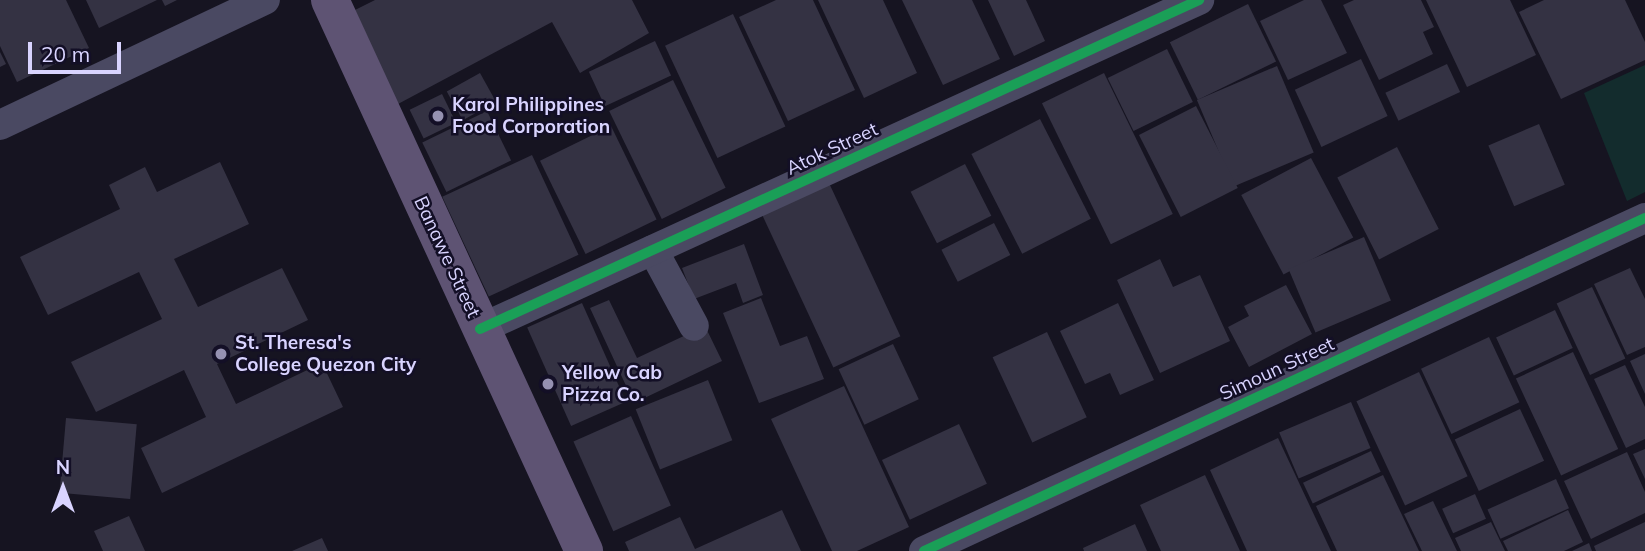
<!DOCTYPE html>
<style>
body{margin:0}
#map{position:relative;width:1645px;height:551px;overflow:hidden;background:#161421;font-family:Mulish,sans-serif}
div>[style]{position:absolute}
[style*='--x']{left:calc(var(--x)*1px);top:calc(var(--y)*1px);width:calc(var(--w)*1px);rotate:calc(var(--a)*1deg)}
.green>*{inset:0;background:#132c2d}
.building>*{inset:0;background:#343243;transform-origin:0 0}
.minor>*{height:30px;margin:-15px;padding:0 15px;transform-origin:15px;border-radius:15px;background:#4a4962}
.major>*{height:38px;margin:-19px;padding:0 19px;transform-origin:19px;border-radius:19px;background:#5e5373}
.cycleway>*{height:10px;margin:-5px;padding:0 5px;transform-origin:5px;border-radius:5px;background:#1a9f57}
.dots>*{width:19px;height:19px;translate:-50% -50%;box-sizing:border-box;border:4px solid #130f26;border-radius:50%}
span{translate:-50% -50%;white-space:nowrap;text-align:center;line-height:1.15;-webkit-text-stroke:5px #130f26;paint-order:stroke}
.poi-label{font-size:19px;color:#d9d4ff;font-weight:700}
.left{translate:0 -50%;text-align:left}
.street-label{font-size:19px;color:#d9d4ff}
.north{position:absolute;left:28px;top:453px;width:70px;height:70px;-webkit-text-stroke:5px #130f26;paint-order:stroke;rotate:0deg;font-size:19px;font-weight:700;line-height:28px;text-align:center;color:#d9d4ff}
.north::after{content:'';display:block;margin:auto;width:24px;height:32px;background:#d9d4ff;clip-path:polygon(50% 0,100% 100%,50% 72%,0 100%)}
.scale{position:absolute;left:28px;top:42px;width:93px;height:32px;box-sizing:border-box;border:4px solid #d9d4ff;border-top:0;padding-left:9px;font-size:21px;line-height:24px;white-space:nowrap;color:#d9d4ff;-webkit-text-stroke:5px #130f26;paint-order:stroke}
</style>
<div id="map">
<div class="green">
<div style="clip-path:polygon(1645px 65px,1645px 192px,1627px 201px,1584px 93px)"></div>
</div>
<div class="building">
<div style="clip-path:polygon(0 0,66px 0,89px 48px,17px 82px,0 46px)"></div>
<div style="clip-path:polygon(86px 0,157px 0,99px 28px)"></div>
<div style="clip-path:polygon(162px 0,177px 0,165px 6px)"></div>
<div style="clip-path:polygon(375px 0,632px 0,649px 33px,580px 73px,552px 22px,398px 104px,355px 10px)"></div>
<div style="clip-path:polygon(776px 0,813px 0,855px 90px,788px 121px,739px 17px)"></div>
<div style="clip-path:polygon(818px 0,883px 0,917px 73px,864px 98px)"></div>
<div style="clip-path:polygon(902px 0,972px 0,1000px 59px,943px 85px)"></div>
<div style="clip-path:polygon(988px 0,1026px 0,1045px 41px,1014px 56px)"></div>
<div style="clip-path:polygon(1304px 0,1321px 0,1347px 53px,1288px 80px,1260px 21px)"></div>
<div style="clip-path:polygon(1354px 0,1421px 0,1434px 27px,1423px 32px,1433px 54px,1379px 80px,1343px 5px)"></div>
<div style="clip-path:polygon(1426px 0,1510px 0,1536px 55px,1467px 87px)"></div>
<div style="clip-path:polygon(1544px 0,1625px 0,1645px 42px,1645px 60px,1561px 99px,1519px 12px)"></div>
<div style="left:1248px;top:4px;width:64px;height:87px;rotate:64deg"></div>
<div style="left:733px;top:14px;width:124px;height:75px;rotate:65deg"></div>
<div style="left:655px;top:41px;width:38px;height:73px;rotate:65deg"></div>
<div style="left:1167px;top:49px;width:59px;height:66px;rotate:64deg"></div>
<div style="clip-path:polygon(0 52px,6px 64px,0 67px)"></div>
<div style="left:1361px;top:59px;width:63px;height:73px;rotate:65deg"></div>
<div style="left:1447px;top:64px;width:31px;height:68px;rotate:65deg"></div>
<div style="left:1277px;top:66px;width:94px;height:87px;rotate:67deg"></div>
<div style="left:480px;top:73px;width:33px;height:38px;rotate:61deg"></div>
<div style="left:1104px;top:73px;width:157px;height:69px;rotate:64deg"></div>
<div style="left:673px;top:80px;width:120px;height:71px;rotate:64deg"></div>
<div style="left:442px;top:94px;width:32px;height:36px;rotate:64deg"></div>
<div style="left:1196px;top:106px;width:92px;height:64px;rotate:63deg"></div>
<div style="left:487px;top:111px;width:55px;height:72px;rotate:64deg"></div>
<div style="left:1040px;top:119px;width:112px;height:77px;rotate:63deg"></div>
<div style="left:1539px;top:124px;width:66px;height:55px;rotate:67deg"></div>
<div style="left:611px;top:126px;width:104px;height:79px;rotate:64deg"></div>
<div style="left:1397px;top:147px;width:92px;height:67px;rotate:63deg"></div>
<div style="left:532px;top:155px;width:110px;height:99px;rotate:65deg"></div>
<div style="left:1311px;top:158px;width:90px;height:79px;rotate:62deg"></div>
<div style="clip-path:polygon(220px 162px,249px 224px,174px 259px,198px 307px,282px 268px,308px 320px,217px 364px,236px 404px,322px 363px,343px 407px,162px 493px,141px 448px,206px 417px,184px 370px,96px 412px,71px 362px,162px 319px,139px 272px,48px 315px,20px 257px,120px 209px,109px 185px,145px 167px,157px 192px)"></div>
<div style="left:965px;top:164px;width:58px;height:61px;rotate:63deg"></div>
<div style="left:829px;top:183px;width:169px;height:74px;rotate:65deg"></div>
<div style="left:994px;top:223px;width:36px;height:59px;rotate:63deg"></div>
<div style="left:1364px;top:237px;width:69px;height:82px;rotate:67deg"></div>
<div style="clip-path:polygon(744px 244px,763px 295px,743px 303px,736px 283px,694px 299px,682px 268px)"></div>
<div style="clip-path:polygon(1160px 259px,1173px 287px,1200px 275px,1230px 341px,1160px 373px,1117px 280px)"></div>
<div style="clip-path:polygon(1630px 268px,1645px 299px,1645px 347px,1627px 355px,1594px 284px)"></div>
<div style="clip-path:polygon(1286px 285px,1312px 334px,1249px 367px,1228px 327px,1249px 316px,1244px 306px)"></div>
<div style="left:1592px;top:287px;width:79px;height:39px;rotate:65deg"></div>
<div style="clip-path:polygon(761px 298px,780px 346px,807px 336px,824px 379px,759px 403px,723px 313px)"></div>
<div style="clip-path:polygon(609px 300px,637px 358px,705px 326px,722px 361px,634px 403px,590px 308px)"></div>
<div style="left:582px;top:303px;width:108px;height:60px;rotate:66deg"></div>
<div style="clip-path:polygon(1118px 303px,1154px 380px,1120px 395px,1110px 373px,1085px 384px,1060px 331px)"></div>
<div style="left:1555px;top:310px;width:42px;height:65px;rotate:65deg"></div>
<div style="left:1047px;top:332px;width:94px;height:60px;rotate:65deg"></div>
<div style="left:1489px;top:337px;width:72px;height:75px;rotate:65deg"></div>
<div style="left:893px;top:344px;width:61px;height:60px;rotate:65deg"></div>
<div style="left:1573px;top:352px;width:107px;height:63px;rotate:65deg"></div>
<div style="clip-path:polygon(1645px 354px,1645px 394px,1630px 361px)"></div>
<div style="clip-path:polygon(1625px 365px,1645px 407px,1645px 439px,1626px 448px,1594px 379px)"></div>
<div style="left:1419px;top:372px;width:115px;height:69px;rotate:65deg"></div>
<div style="left:708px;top:380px;width:65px;height:78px;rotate:68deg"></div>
<div style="clip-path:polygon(844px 386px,909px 527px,857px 551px,832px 551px,771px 419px)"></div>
<div style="left:1351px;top:402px;width:50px;height:78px;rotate:67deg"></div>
<div style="left:1520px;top:409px;width:57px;height:72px;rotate:65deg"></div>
<div style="left:631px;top:416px;width:98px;height:63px;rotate:66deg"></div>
<div style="left:66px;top:418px;width:71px;height:75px;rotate:5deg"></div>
<div style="left:959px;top:424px;width:66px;height:85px;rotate:65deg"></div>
<div style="clip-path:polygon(1278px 438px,1331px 551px,1247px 551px,1210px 470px)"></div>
<div style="clip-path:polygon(1645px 449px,1645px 479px,1633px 454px)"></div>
<div style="left:1371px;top:451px;width:23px;height:75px;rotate:65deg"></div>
<div style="clip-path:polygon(1627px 452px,1645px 492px,1645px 513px,1591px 539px,1564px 481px)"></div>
<div style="clip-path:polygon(1205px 475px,1240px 551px,1161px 551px,1140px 505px)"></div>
<div style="clip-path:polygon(1383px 475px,1419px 551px,1337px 551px,1316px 506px)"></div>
<div style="left:1556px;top:479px;width:32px;height:75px;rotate:66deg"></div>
<div style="left:1475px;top:494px;width:27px;height:36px;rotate:66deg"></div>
<div style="clip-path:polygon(1433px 501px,1457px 551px,1422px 551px,1404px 514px)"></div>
<div style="clip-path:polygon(782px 510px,801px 551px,629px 551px,625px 542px,680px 517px,695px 549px)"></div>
<div style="clip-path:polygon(1568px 510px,1583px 542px,1564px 551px,1508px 551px,1503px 541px)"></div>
<div style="clip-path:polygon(129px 516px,145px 551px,103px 551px,94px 531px)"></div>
<div style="clip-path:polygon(1491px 522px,1505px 551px,1461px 551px,1455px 538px)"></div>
<div style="clip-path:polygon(1645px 522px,1645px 551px,1596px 551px,1594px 546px)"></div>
<div style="clip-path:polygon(1135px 524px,1147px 551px,1084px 551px,1083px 548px)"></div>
<div style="clip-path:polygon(322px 538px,328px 551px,292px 551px)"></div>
<div style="clip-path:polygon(1589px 543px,1592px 551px,1572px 551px)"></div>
</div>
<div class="minor">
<div style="--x:0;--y:125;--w:293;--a:-25.3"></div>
<div style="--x:653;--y:250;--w:86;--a:61.7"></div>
<div style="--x:480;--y:329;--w:791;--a:-24.59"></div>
<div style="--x:924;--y:551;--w:794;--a:-24.79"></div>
</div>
<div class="major">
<div style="--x:330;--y:0;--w:607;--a:65.25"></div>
</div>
<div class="cycleway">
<div style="--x:480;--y:329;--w:791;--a:-24.59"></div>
<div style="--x:924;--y:551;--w:794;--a:-24.79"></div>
</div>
<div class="dots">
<div style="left:438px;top:116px;background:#9591b1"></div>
<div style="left:221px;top:354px;background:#9591b1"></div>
<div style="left:548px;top:384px;background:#9591b1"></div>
</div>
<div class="poi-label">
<span class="left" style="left:452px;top:116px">Karol Philippines<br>Food Corporation</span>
<span class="left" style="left:235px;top:354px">St. Theresa's<br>College Quezon City</span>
<span class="left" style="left:562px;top:384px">Yellow Cab<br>Pizza Co.</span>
</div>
<div class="street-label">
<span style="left:832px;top:149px;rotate:-25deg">Atok Street</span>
<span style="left:447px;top:257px;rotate:65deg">Banawe Street</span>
<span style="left:1277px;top:369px;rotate:-25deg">Simoun Street</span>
</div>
<div class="north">N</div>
<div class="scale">20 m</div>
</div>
